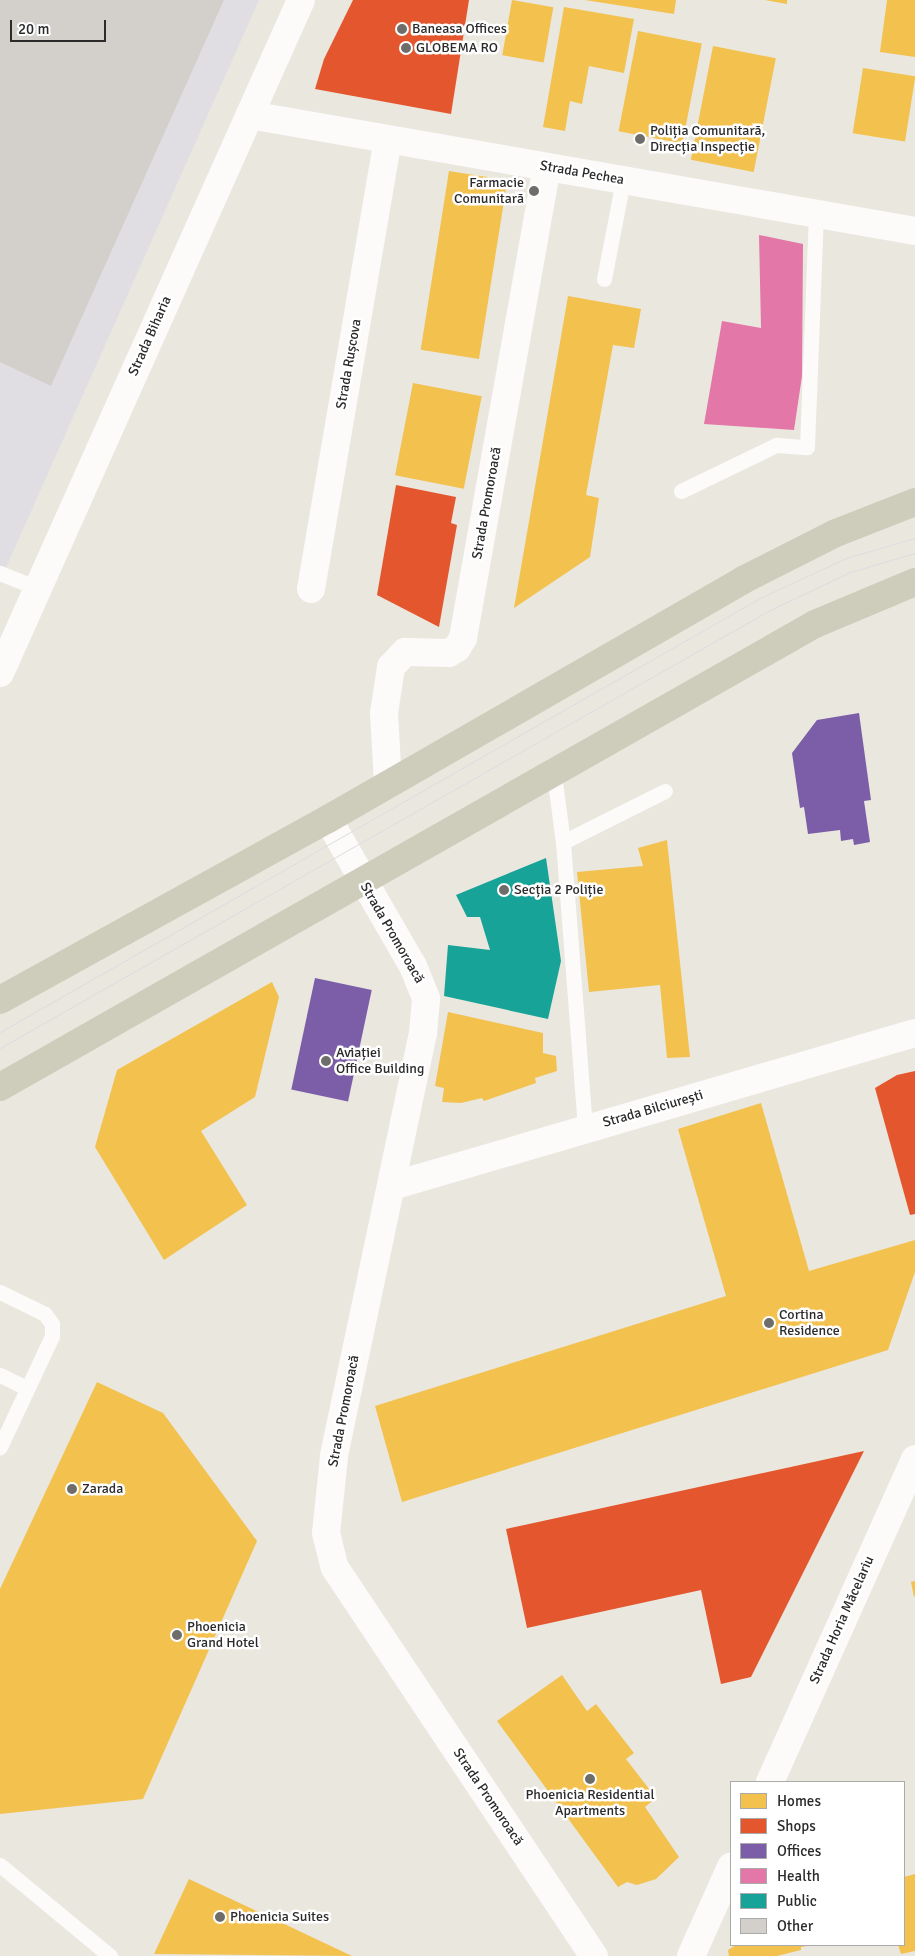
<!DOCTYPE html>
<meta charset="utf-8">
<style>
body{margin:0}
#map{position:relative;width:915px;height:1956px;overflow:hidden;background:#eae7df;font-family:Signika,sans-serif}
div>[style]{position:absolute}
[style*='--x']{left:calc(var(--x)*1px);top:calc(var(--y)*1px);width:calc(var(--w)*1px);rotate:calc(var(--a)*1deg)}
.airport>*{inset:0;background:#e0dee3}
.homes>*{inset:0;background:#f2c14e;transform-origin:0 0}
.shops>*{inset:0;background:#e4572e}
.offices>*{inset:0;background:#7b5ea7;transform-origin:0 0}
.health>*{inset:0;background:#e377a8}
.public>*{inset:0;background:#17a398}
.building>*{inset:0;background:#d3d0cb}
.service>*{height:15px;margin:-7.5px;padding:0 7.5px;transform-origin:7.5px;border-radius:7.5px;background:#fcfbfa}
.minor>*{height:28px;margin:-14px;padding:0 14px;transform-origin:14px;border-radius:14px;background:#fcfbfa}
.tertiary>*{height:28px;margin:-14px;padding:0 14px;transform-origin:14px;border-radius:14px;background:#fcfbfa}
.primary>*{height:28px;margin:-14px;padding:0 14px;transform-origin:14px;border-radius:14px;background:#cecdbb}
.tram>*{height:1px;margin:-0.5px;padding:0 0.5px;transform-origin:0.5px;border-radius:0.5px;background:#dddddf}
.dots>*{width:14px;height:14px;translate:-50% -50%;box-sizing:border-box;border:2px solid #fff;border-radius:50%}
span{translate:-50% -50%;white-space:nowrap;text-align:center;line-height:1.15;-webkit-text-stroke:5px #fff;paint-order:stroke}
.poi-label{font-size:14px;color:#2b2b2b}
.left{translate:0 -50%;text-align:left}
.right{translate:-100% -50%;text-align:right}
.street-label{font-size:14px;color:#2b2b2b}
.legend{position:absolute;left:730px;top:1781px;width:175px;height:165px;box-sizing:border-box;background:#fff;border:1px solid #aaa;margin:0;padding:6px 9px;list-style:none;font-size:15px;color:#2b2b2b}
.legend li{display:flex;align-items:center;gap:10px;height:25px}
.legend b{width:25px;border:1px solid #aaa}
.scale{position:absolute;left:10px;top:20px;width:96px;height:22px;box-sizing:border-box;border:2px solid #2b2b2b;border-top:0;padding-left:6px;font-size:15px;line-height:18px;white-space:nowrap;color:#2b2b2b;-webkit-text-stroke:4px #fff;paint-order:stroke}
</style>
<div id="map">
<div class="airport">
<div style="clip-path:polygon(0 0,259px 0,0 581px)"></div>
</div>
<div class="homes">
<div style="left:512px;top:0;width:42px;height:56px;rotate:10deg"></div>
<div style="clip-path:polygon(585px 0,676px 0,674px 14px)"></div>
<div style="clip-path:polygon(765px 0,787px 0,787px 4px)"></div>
<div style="clip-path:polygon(887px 0,915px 0,915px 57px,880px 52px)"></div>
<div style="clip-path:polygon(564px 7px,634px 19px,624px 73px,589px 66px,582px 104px,570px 101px,565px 131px,543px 127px)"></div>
<div style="left:638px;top:31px;width:65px;height:102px;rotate:11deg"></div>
<div style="left:713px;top:46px;width:64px;height:116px;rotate:11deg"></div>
<div style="left:863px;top:68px;width:53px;height:66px;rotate:9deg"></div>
<div style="left:449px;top:171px;width:59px;height:181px;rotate:9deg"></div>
<div style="clip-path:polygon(568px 296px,641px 309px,634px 348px,613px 345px,586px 495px,599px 498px,590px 557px,514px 608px)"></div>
<div style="left:413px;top:383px;width:70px;height:94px;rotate:11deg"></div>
<div style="clip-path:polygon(667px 840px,690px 1057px,667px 1058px,660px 985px,589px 992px,577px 872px,643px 866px,638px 848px)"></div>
<div style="clip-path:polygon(272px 982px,279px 997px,255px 1097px,201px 1131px,247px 1205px,164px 1260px,95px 1147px,117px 1070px)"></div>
<div style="clip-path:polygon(448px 1012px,543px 1033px,543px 1053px,556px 1056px,557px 1071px,535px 1078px,536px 1083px,484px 1101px,482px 1098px,461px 1103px,442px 1102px,444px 1088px,435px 1086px)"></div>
<div style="clip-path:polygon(761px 1103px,809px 1271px,915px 1240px,915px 1272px,888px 1350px,402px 1502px,375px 1406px,726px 1296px,678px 1129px)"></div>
<div style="clip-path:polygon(97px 1382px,163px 1413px,257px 1541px,143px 1799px,0 1814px,0 1589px)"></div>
<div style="clip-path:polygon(915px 1581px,915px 1596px,914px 1597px,911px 1582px)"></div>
<div style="clip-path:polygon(562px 1675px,587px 1711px,596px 1704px,634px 1753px,626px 1759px,656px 1798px,645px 1807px,679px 1857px,656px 1879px,637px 1885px,627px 1882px,618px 1887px,497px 1721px)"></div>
<div style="clip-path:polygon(915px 1874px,915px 1951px,901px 1954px,898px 1945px,904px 1945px,904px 1877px)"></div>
<div style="clip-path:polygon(189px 1879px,352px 1956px,154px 1954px)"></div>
<div style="clip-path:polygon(736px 1945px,807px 1945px,807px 1946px,801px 1947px,801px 1950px,777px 1956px,729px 1956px,728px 1950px)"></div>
</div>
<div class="shops">
<div style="clip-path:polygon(353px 0,469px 0,451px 114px,315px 89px,324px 59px)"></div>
<div style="clip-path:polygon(396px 485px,456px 497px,451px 523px,457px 525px,439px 627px,377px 595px)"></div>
<div style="clip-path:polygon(915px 1071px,915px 1214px,910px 1215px,875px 1088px,897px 1075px)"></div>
<div style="clip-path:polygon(864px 1451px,751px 1677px,721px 1684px,701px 1590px,527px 1628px,506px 1529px)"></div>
</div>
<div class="offices">
<div style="clip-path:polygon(859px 713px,871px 800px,864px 801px,870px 842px,854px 845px,853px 839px,841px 841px,840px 830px,808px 834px,804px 807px,800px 808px,792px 753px,817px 720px)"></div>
<div style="left:315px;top:978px;width:58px;height:114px;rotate:12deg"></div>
</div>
<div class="health">
<div style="clip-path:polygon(759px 235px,803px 244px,802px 376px,794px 430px,704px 424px,722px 321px,761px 328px)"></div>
</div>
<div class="public">
<div style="clip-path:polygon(546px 858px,561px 961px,548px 1019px,444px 996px,448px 945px,490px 950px,480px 917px,467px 917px,456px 895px)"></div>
</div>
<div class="building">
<div style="clip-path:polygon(0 0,224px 0,51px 386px,0 362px)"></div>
</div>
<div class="service">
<div style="--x:604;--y:279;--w:101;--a:-79.1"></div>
<div style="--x:681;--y:491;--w:106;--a:-25.8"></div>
<div style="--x:776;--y:445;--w:31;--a:4"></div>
<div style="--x:807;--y:447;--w:233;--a:-87.8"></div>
<div style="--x:0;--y:573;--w:40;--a:22"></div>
<div style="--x:554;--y:774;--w:69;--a:82.5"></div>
<div style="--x:563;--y:842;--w:288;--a:85.6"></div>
<div style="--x:563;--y:842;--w:114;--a:-26.6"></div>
<div style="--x:0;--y:1292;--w:50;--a:26.1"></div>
<div style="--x:45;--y:1314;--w:12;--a:55"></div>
<div style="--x:52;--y:1324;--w:12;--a:90"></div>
<div style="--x:52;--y:1336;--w:123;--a:115.1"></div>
<div style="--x:0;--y:1375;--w:30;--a:26"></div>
<div style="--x:0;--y:1865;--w:143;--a:39.6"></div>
</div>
<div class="minor">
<div style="--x:250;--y:115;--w:675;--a:9.89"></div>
<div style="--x:311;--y:589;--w:456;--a:-80.3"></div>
<div style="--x:388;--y:784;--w:71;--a:-93.2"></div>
<div style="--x:384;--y:713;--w:47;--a:-81.3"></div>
<div style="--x:391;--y:667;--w:21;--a:-47"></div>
<div style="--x:405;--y:652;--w:44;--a:1.3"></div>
<div style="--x:449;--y:653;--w:9;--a:-32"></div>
<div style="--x:457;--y:648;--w:12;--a:-59"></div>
<div style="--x:463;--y:638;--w:478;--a:-79.9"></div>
<div style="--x:328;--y:819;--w:170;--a:60"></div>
<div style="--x:413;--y:966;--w:35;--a:68"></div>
<div style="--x:426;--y:999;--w:34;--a:95"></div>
<div style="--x:423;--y:1033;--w:433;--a:101.9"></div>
<div style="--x:334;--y:1457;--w:76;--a:96"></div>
<div style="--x:326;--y:1533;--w:36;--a:76"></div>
<div style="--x:335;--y:1568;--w:467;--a:56.3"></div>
<div style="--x:392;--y:1186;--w:545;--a:-16.31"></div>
<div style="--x:770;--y:1782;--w:354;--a:-65.8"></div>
<div style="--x:691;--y:1956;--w:98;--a:-65.8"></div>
</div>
<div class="tertiary">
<div style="--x:0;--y:673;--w:737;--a:-65.9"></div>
</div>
<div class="primary">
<div style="--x:0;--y:1000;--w:375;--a:-28.9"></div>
<div style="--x:328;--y:819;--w:479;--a:-29.9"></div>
<div style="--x:743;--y:580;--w:104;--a:-26.8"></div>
<div style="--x:836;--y:533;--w:85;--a:-21.4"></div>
<div style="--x:0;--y:1087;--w:937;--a:-29.6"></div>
<div style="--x:815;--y:624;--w:108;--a:-22.8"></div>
</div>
<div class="tram">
<div style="--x:0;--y:1032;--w:875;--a:-29.73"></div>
<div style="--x:760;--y:598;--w:95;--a:-24.9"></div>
<div style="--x:846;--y:558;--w:72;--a:-16.2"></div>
<div style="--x:0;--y:1048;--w:884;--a:-29.64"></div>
<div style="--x:768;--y:611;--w:91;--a:-25.4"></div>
<div style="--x:850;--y:572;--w:68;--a:-16.3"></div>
</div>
<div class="dots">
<div style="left:402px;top:29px;background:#6e6d6a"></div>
<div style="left:406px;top:48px;background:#6e6d6a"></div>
<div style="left:640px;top:139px;background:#6e6d6a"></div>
<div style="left:534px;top:191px;background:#6e6d6a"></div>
<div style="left:504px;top:890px;background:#6e6d6a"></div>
<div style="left:326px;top:1061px;background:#6e6d6a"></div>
<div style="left:769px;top:1323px;background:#6e6d6a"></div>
<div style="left:72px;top:1489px;background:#6e6d6a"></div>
<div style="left:177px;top:1635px;background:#6e6d6a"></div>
<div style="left:590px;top:1779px;background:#6e6d6a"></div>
<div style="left:220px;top:1917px;background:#6e6d6a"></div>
</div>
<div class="poi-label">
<span class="left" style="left:412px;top:29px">Baneasa Offices</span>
<span class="left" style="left:416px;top:48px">GLOBEMA RO</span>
<span class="left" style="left:650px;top:139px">Poliția Comunitară,<br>Direcția Inspecție</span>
<span class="right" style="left:524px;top:191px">Farmacie<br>Comunitară</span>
<span class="left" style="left:514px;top:890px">Secția 2 Poliție</span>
<span class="left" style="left:336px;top:1061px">Aviației<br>Office Building</span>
<span class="left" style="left:779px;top:1323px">Cortina<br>Residence</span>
<span class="left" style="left:82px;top:1489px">Zarada</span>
<span class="left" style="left:187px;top:1635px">Phoenicia<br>Grand Hotel</span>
<span style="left:590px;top:1803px">Phoenicia Residential<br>Apartments</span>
<span class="left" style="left:230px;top:1917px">Phoenicia Suites</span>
</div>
<div class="street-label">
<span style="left:582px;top:173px;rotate:10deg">Strada Pechea</span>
<span style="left:150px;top:336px;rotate:-66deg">Strada Biharia</span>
<span style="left:349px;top:364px;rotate:-80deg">Strada Rușcova</span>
<span style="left:487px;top:503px;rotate:-80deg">Strada Promoroacă</span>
<span style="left:392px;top:933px;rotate:60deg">Strada Promoroacă</span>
<span style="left:653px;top:1109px;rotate:-16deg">Strada Bilciurești</span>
<span style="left:344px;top:1411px;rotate:-79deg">Strada Promoroacă</span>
<span style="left:842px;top:1620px;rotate:-66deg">Strada Horia Măcelariu</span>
<span style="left:488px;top:1797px;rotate:56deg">Strada Promoroacă</span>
</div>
<ul class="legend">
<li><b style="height:14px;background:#f2c14e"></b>Homes</li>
<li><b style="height:14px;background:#e4572e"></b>Shops</li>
<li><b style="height:14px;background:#7b5ea7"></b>Offices</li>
<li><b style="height:14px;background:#e377a8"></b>Health</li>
<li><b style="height:14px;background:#17a398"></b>Public</li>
<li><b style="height:14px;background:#d3d0cb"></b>Other</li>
</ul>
<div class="scale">20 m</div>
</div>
